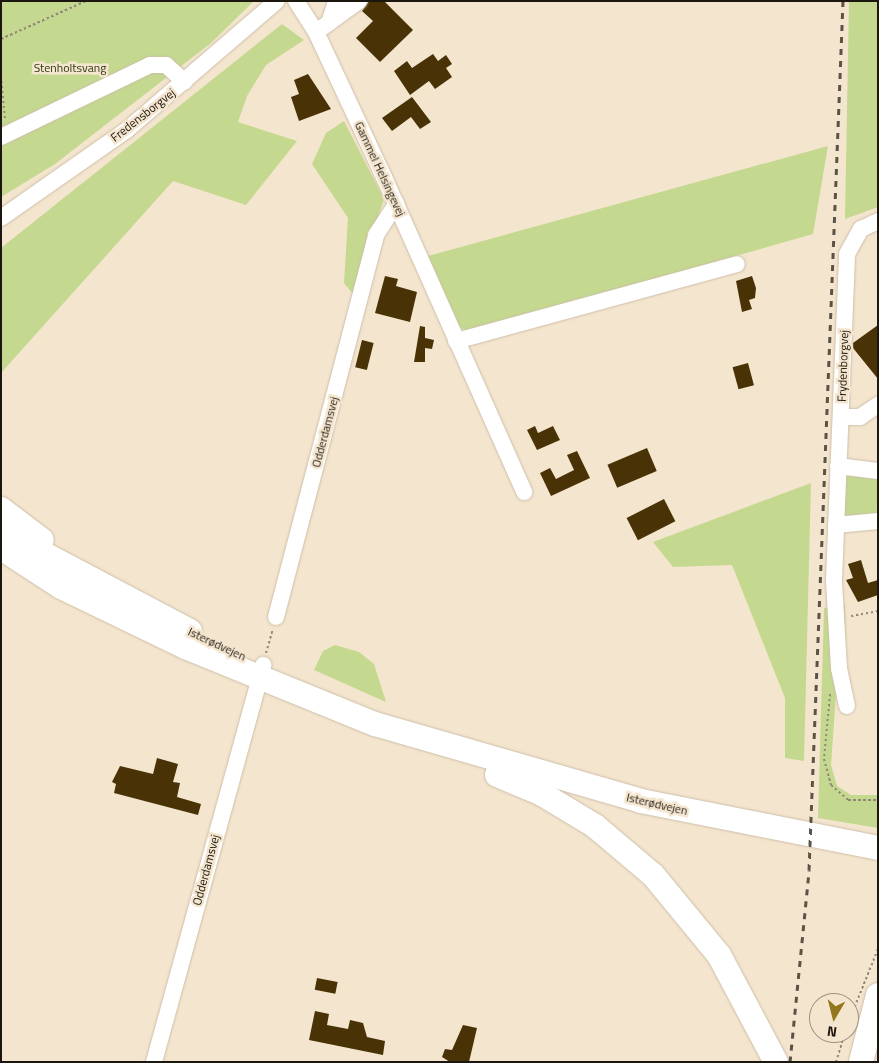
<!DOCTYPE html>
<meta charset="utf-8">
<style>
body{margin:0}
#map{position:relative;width:879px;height:1063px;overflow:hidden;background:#f4e5ce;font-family:"Titillium Web",sans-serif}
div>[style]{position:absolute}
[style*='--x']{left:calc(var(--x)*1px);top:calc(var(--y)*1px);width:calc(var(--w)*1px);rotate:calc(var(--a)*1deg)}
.green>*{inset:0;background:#c4d98f;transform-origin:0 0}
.building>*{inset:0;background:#493206;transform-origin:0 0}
.path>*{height:2px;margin-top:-1px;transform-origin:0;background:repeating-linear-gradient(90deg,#938878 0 2.5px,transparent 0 5px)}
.roads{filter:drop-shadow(0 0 1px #cdbea8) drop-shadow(0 0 1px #cdbea8)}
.minor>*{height:16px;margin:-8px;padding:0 8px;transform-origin:8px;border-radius:8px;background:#fff}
.highway>*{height:24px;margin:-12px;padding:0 12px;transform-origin:12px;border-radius:12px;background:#fff}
.rail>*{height:3px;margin-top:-1.5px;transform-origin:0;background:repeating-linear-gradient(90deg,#5b5347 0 6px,transparent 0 12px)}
span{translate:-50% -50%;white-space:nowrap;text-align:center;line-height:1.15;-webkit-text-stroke:5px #f4e5ce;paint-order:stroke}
.park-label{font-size:12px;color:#2f3815}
.street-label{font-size:12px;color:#1b160e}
.frame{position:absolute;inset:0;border:2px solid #1b160e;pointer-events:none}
.north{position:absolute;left:809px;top:993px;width:50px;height:50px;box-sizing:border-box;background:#f4e5ce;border:1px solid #9d9281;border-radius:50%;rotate:188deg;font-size:14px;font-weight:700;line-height:20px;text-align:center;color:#1b160e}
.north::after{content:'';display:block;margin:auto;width:18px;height:22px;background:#94761d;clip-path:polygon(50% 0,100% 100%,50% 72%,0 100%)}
</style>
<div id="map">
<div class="green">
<div style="clip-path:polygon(1px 1px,254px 1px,211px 43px,55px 164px,1px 197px)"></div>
<div style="clip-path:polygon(849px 1px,878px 1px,878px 207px,845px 219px)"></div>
<div style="clip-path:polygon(282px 24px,304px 40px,266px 65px,247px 96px,238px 122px,297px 141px,246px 205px,173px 181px,1px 373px,1px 248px)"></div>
<div style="clip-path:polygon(344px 121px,384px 199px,353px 294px,344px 283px,348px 218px,312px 164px,326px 133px)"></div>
<div style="clip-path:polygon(828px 146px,813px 234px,468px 332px,456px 325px,428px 256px)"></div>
<div style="left:845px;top:476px;width:33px;height:40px;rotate:2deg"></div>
<div style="clip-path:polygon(811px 483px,804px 761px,785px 758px,785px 698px,732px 565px,673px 567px,653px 542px)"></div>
<div style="clip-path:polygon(845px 605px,846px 662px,836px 695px,831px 765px,837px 786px,851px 795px,878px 795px,878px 828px,818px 818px,824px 608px)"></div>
<div style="clip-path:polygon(335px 645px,359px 652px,374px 664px,386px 702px,314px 670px,323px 651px)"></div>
</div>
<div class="building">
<div style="clip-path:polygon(369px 1px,384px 1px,413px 30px,380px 62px,356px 38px,373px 21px,362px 11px)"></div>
<div style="clip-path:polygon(433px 54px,438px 61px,446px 55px,452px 64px,446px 68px,452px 77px,435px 89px,429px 81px,410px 95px,394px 71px,407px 61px,412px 68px)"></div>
<div style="clip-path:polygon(308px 74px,331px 109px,299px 121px,291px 97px,299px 94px,294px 80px)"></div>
<div style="clip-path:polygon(412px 97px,431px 122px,420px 129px,411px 117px,392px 131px,382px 118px)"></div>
<div style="clip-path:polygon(385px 276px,398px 279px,396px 286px,417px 292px,410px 322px,375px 313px)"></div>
<div style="clip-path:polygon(752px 276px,756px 288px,755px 298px,749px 300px,752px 309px,742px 312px,736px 281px)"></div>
<div style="clip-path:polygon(878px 325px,878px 379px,853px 348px,853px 343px)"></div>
<div style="clip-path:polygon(420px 326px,425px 327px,425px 338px,434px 340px,432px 349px,425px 348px,425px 362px,414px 362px)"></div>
<div style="left:362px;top:340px;width:12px;height:28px;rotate:14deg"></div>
<div style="left:748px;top:363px;width:23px;height:16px;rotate:75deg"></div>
<div style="clip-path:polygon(535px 426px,538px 433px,553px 426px,560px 440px,537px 450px,527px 430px)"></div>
<div style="left:647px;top:448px;width:25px;height:43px;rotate:67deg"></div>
<div style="clip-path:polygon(577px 451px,590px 478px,551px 496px,540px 473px,550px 468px,556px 479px,574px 470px,567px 455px)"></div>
<div style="left:664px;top:499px;width:25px;height:42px;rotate:63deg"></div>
<div style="clip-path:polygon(861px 560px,868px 583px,878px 580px,878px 595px,858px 602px,846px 580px,853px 578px,848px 564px)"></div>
<div style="clip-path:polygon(157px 758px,178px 764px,173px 782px,180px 783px,177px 797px,201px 804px,198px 815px,114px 793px,116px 784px,112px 782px,120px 766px,153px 774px)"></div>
<div style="left:317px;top:978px;width:21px;height:12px;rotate:11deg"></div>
<div style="clip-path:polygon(315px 1011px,329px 1014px,327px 1025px,348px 1029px,350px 1020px,363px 1023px,367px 1037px,385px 1041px,383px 1055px,309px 1040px)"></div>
<div style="clip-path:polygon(463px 1025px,477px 1028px,469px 1062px,450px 1062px,442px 1057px,445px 1049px,452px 1050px)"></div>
</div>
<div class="path">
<div style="--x:1;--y:39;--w:93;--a:-24.1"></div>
<div style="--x:1;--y:76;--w:43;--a:84.7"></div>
<div style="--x:851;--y:616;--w:27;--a:-10"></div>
<div style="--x:266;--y:653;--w:25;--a:-74"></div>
<div style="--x:830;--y:694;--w:65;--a:95.3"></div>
<div style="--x:824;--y:759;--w:27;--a:75"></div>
<div style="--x:831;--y:785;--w:23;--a:41"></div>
<div style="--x:848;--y:800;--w:30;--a:0"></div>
<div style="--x:849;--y:1021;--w:78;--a:-68.1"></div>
<div style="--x:836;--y:1062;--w:30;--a:-73"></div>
</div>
<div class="roads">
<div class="minor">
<div style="--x:296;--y:1;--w:37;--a:57"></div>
<div style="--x:316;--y:32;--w:160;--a:64.9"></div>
<div style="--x:384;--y:177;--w:345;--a:66"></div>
<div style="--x:329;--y:23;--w:23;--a:-72"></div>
<div style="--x:316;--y:32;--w:53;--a:-35.8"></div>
<div style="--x:1;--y:137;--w:165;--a:-25.8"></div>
<div style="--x:150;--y:65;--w:16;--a:0"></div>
<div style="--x:166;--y:65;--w:25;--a:42"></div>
<div style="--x:1;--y:218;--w:155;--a:-35"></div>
<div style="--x:128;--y:129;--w:196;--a:-40.7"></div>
<div style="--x:456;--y:341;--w:291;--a:-15.3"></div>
<div style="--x:841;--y:417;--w:19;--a:0"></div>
<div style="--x:860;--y:417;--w:22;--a:-34"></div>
<div style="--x:838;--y:466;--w:40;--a:7.1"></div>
<div style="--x:836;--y:525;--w:42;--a:-5.4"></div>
<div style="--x:276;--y:617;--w:395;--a:-75.3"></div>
<div style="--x:376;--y:235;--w:37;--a:-57"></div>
<div style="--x:847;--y:706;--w:39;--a:-102"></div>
<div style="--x:839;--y:668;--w:88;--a:-93.3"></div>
<div style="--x:834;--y:580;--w:326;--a:-87.7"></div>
<div style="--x:847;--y:254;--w:29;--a:-61"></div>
<div style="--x:861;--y:229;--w:19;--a:-25"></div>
<div style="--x:154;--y:1062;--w:412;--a:-74.6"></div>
</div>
<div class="highway">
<div style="--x:1;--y:509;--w:51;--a:37.1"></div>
<div style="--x:1;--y:531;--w:214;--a:27.9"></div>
<div style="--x:1;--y:548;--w:72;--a:33"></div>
<div style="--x:61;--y:587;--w:138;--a:25.8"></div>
<div style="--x:185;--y:647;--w:205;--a:22.1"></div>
<div style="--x:375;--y:724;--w:277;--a:16.1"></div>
<div style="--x:641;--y:801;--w:242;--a:11.2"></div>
<div style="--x:497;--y:775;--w:49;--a:22.9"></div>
<div style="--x:542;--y:794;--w:62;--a:31.1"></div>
<div style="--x:595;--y:826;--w:76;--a:40.2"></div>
<div style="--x:653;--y:875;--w:104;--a:50.5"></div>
<div style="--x:719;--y:955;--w:121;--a:62"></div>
<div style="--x:861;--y:1062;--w:69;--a:-75.8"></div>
</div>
</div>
<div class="rail">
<div style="--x:790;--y:1062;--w:193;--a:-84.3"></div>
<div style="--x:809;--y:870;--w:870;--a:-87.76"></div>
</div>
<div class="park-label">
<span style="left:70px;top:68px">Stenholtsvang</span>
</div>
<div class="street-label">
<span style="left:143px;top:115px;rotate:-38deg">Fredensborgvej</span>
<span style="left:380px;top:169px;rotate:65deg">Gammel Helsingevej</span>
<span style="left:843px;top:366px;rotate:-88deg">Frydenborgvej</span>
<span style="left:325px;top:432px;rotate:-75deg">Odderdamsvej</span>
<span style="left:217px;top:644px;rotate:25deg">Isterødvejen</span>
<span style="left:657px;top:804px;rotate:13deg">Isterødvejen</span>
<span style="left:206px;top:870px;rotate:-75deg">Odderdamsvej</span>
</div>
<div class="frame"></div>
<div class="north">N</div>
</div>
